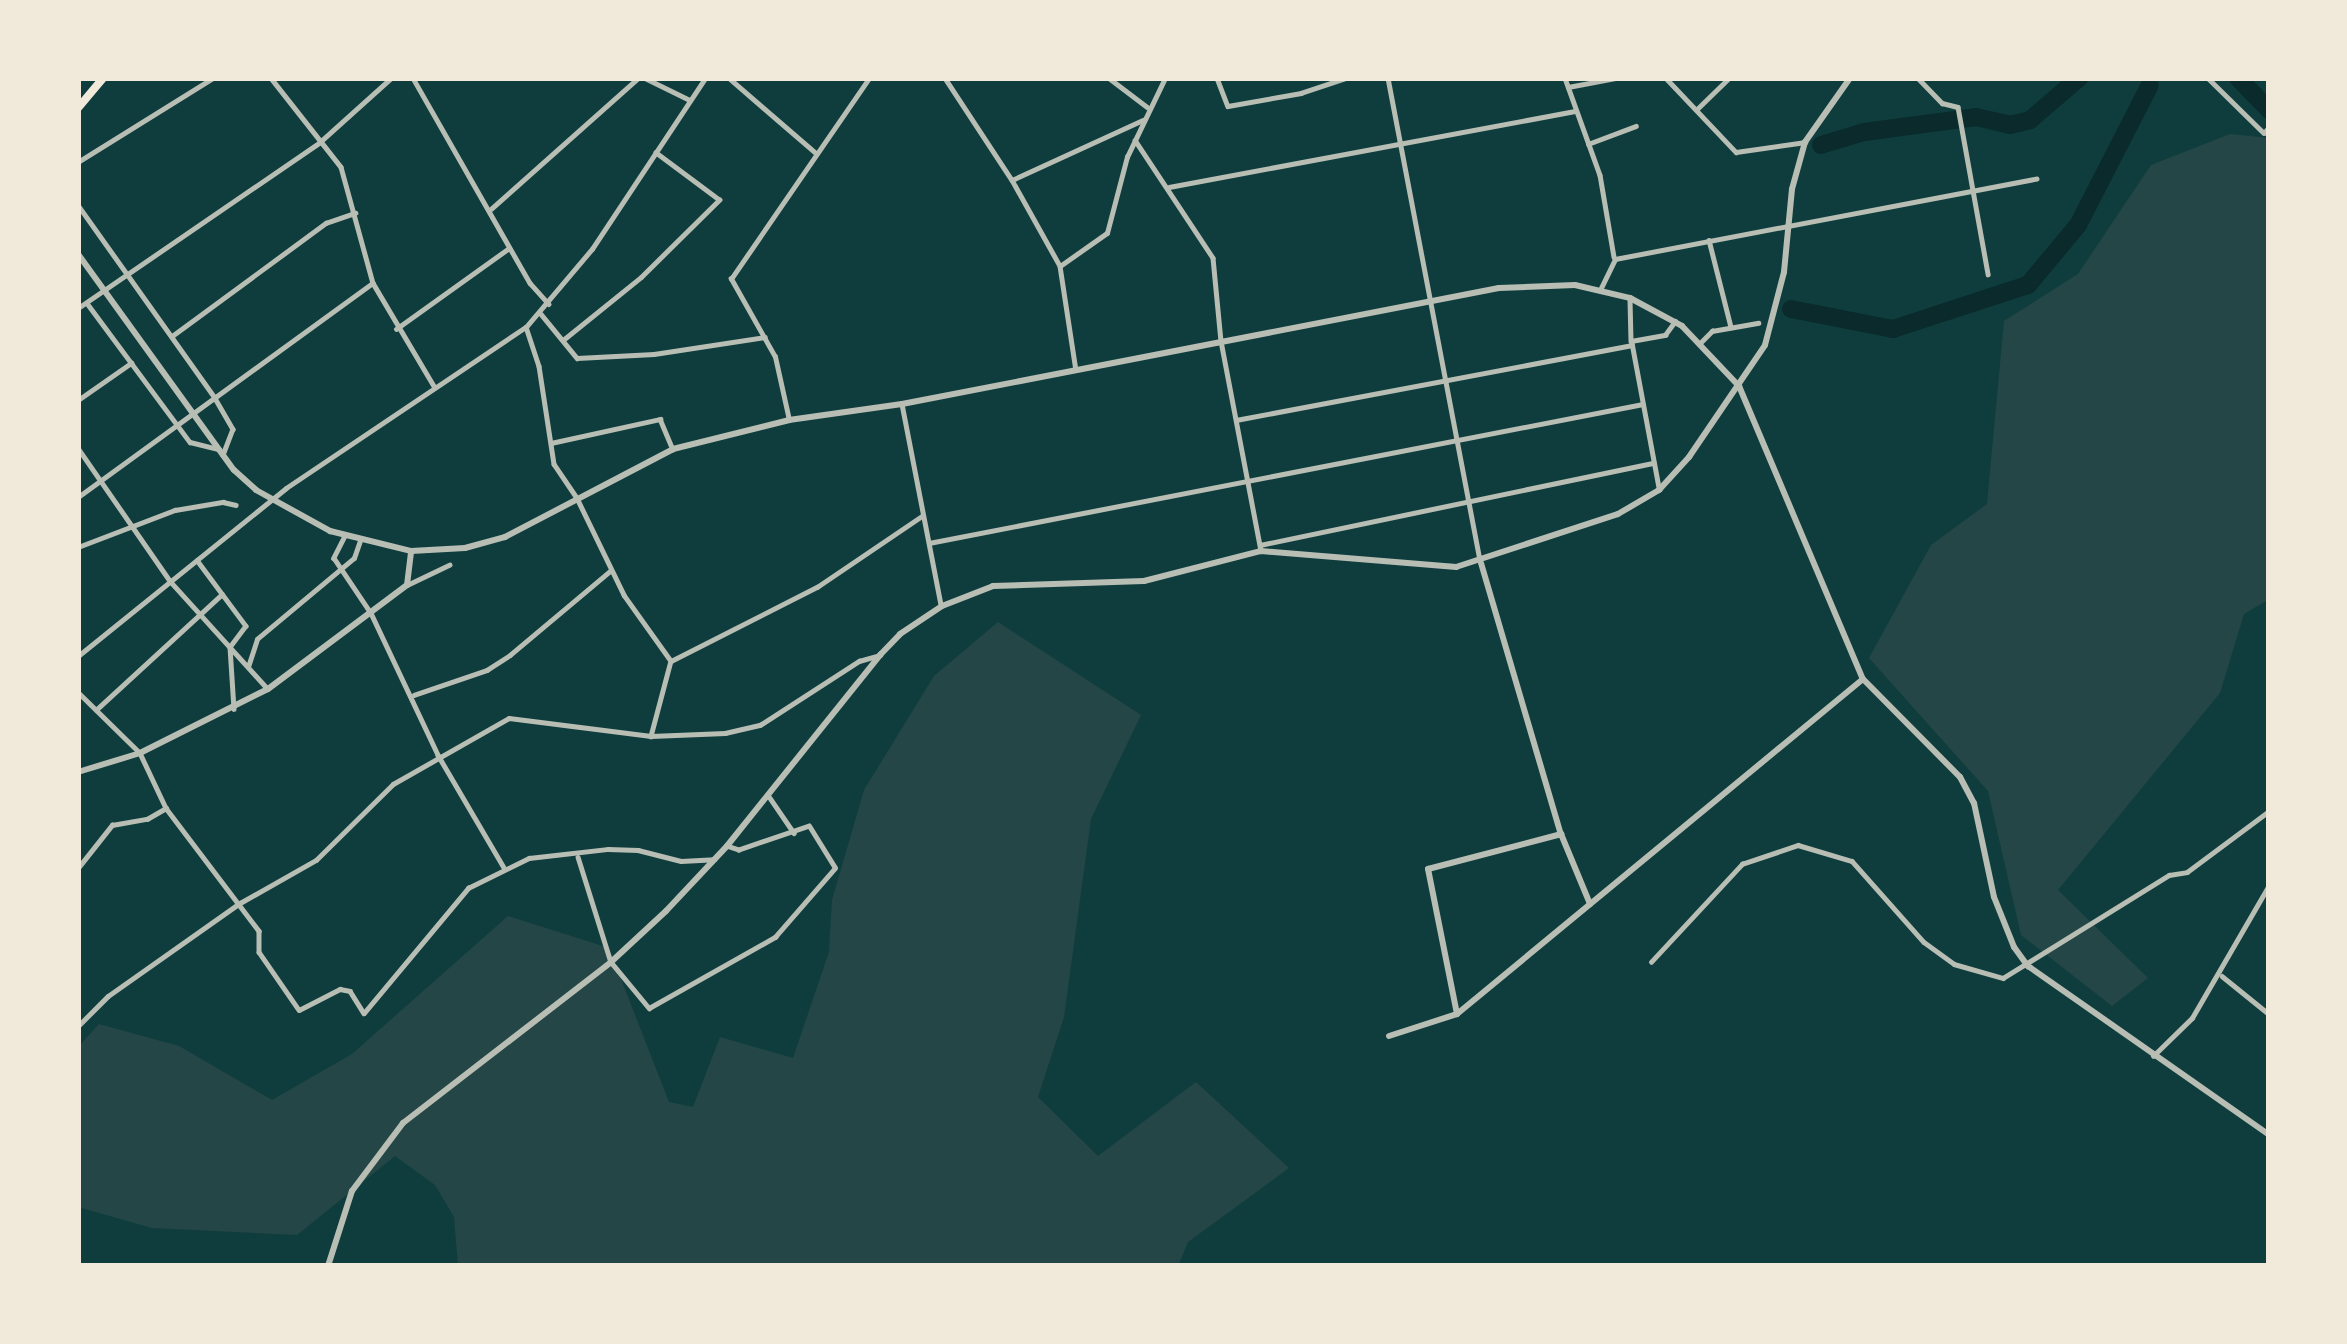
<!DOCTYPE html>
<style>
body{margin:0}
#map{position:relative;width:2347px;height:1344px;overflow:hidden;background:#0f3d3e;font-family:"Varela Round",sans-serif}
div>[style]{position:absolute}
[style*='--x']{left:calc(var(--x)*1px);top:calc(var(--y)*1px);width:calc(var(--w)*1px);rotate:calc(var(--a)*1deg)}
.green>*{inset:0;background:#244646}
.river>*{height:18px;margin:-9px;padding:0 9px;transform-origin:9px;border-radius:9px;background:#0a2a2b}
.minor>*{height:4.5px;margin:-2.25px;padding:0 2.25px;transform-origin:2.25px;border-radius:2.25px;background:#b8beb3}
.tertiary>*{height:6px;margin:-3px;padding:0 3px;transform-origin:3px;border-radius:3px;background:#b8beb3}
.primary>*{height:8px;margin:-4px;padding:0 4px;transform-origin:4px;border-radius:4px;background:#f1e9da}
span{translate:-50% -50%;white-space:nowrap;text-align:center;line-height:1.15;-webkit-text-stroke:10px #f1e9da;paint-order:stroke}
.frame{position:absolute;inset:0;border:81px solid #f1e9da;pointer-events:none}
</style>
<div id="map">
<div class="green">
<div style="clip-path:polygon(2230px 134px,2269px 138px,2269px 599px,2244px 614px,2220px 693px,2058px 890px,2148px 978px,2112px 1006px,2021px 935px,1988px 791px,1869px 658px,1931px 545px,1987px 504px,2004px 321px,2078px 274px,2151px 165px)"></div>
<div style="clip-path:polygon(998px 622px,1141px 715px,1091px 819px,1064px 1017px,1038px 1097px,1098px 1156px,1196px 1082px,1289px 1168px,1188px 1242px,1178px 1266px,458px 1266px,454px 1217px,435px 1185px,395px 1156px,297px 1235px,152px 1228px,78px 1207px,78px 1047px,99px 1024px,179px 1046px,272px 1100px,352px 1054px,508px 916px,609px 948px,669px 1102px,693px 1107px,720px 1037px,793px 1058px,829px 952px,832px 900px,864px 790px,934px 676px)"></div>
</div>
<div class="river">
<div style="--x:2238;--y:78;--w:45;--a:45.9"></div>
<div style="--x:1821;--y:145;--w:45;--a:-16.8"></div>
<div style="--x:1864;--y:132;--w:113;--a:-7.6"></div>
<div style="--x:1976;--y:117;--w:35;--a:13"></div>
<div style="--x:2010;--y:125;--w:21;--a:-14"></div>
<div style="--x:2030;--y:120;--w:65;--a:-40.6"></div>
<div style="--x:1791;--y:309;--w:104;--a:11.1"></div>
<div style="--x:1893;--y:329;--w:142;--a:-18.1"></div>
<div style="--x:2028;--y:285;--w:78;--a:-50.2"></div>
<div style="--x:2078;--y:225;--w:157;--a:-62.8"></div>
</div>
<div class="minor">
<div style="--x:271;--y:78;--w:113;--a:51.8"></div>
<div style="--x:341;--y:167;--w:120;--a:74.6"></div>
<div style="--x:373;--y:283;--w:120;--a:59.4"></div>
<div style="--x:413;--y:78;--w:236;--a:60.3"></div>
<div style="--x:530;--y:283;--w:28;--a:48"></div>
<div style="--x:645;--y:78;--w:50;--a:26.1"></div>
<div style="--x:729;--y:78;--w:115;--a:40.8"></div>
<div style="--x:945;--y:78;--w:122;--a:56.7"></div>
<div style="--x:1012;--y:180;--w:98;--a:60.8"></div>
<div style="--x:1060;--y:266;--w:105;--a:81.3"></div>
<div style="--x:1047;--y:78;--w:3;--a:0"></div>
<div style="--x:1109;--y:78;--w:48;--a:37.3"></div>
<div style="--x:1217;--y:78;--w:30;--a:69"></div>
<div style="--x:1228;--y:106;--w:74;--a:-10.1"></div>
<div style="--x:1301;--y:93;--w:47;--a:-18.4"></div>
<div style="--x:1388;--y:78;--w:488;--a:79.2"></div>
<div style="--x:1565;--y:78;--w:103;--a:70.2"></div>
<div style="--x:1600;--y:175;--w:83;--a:80.3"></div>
<div style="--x:1666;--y:78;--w:102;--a:46.6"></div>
<div style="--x:1736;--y:152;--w:70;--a:-8.2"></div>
<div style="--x:1918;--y:78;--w:35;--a:46"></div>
<div style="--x:1942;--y:103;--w:16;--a:14"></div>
<div style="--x:1958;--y:107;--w:170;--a:79.8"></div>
<div style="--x:2208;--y:78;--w:78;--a:44.5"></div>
<div style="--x:2264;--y:133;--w:8;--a:-50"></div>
<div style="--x:1568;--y:87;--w:49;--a:-10.6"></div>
<div style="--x:1696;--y:110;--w:46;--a:-44.1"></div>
<div style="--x:1135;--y:140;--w:141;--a:56.5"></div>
<div style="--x:1213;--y:258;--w:83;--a:84.5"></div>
<div style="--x:1221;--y:341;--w:214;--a:79.2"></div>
<div style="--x:1588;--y:144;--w:51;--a:-20.6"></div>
<div style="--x:78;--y:162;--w:159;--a:-31.9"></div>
<div style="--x:1012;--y:180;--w:144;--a:-24.6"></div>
<div style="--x:1169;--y:187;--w:414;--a:-10.6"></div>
<div style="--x:78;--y:205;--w:237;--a:54.6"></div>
<div style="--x:215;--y:398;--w:36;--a:60"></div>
<div style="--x:233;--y:429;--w:28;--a:111"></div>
<div style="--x:491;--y:209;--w:197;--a:-41.7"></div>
<div style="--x:1709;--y:240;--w:90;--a:75.8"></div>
<div style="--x:1060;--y:266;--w:57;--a:-35.1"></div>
<div style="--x:1107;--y:233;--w:79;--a:-75.3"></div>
<div style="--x:1127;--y:157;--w:88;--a:-64.3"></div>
<div style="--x:1601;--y:288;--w:32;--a:-64"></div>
<div style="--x:1615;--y:259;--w:429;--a:-10.8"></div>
<div style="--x:1630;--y:300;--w:41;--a:88.6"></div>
<div style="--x:87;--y:303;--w:173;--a:53.5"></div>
<div style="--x:190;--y:442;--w:30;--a:14"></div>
<div style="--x:78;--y:308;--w:293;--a:-34.4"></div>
<div style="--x:320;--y:142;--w:96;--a:-42"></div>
<div style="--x:541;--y:314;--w:57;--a:50.7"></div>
<div style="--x:577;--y:358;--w:77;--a:-3"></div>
<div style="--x:654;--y:354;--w:112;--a:-8.7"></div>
<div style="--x:526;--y:327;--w:41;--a:71.6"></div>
<div style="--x:539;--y:366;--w:99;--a:81.3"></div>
<div style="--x:554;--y:464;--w:41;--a:55.9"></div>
<div style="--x:577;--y:498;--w:108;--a:64.1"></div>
<div style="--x:624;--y:595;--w:81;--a:54.5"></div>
<div style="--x:671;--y:661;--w:78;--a:104.9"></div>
<div style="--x:396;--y:329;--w:139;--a:-35.6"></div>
<div style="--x:172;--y:336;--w:191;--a:-36.3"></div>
<div style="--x:326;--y:223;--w:31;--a:-19"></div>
<div style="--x:563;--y:340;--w:100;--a:-38.9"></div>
<div style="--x:641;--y:277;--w:110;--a:-44.6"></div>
<div style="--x:719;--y:200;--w:79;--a:-143.3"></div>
<div style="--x:1701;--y:342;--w:16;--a:-45"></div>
<div style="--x:1712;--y:331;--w:47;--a:-9.9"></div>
<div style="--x:78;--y:400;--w:65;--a:-34.9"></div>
<div style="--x:902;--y:404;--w:204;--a:79"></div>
<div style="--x:789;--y:420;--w:65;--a:-102.5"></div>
<div style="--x:775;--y:357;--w:90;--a:-119.4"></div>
<div style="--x:731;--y:279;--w:244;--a:-55.5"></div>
<div style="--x:1236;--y:420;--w:403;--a:-10.7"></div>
<div style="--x:551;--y:443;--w:112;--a:-12.4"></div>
<div style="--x:660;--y:419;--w:33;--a:67"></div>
<div style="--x:78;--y:448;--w:162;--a:55.3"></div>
<div style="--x:170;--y:581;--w:144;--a:47.8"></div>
<div style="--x:1659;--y:490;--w:152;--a:-100.6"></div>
<div style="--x:1631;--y:341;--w:35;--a:-10"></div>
<div style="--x:1665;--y:335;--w:17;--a:-54"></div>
<div style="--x:78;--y:497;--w:364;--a:-36"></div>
<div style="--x:345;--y:536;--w:25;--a:117"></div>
<div style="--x:334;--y:558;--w:66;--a:56.1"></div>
<div style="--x:371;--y:613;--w:157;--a:64.7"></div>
<div style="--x:438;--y:755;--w:132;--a:59.6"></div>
<div style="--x:929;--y:543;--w:727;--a:-11.02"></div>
<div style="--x:1260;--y:545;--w:402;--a:-11.8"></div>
<div style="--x:78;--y:547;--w:104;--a:-20.9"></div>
<div style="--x:175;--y:510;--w:49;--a:-9.5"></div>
<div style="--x:223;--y:502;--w:13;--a:13"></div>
<div style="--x:197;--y:560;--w:82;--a:53.4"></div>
<div style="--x:246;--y:626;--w:26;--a:127"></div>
<div style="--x:230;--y:647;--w:62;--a:86.3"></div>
<div style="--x:407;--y:585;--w:47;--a:-25.5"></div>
<div style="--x:78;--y:656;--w:267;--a:-38.9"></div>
<div style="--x:286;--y:488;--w:289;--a:-33.9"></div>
<div style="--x:526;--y:327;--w:102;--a:-49.8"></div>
<div style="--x:592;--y:249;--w:205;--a:-56.5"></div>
<div style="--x:671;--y:661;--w:164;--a:-26.9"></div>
<div style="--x:817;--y:587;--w:127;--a:-34.1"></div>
<div style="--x:248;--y:667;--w:29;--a:-72"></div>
<div style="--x:257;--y:639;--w:126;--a:-39.9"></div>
<div style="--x:354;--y:558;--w:18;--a:-71"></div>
<div style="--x:78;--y:692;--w:87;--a:44.5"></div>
<div style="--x:140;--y:753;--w:61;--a:64.7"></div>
<div style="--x:166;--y:808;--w:154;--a:52.9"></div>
<div style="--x:259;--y:931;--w:21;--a:90"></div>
<div style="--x:259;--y:952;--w:70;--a:55.4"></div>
<div style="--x:299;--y:1010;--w:46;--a:-27.1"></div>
<div style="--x:340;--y:989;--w:10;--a:11"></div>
<div style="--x:350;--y:991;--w:26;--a:58"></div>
<div style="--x:364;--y:1013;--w:163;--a:-50.2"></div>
<div style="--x:468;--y:888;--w:68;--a:-26.2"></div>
<div style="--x:529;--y:858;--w:80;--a:-6.5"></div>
<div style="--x:608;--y:849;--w:30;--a:2"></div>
<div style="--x:638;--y:850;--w:44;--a:14.3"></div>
<div style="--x:681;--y:861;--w:33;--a:-3"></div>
<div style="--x:414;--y:695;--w:77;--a:-18.9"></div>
<div style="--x:487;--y:670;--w:27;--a:-33"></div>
<div style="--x:510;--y:655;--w:131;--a:-40"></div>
<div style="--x:96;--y:710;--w:171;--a:-42.6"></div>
<div style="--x:768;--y:795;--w:46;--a:55.6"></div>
<div style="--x:578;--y:857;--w:110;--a:72.6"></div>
<div style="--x:611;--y:962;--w:60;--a:50.4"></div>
<div style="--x:649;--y:1008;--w:145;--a:-29.4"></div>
<div style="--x:775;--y:937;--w:91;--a:-49"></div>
<div style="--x:835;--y:868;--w:49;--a:-121.8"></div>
<div style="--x:809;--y:826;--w:74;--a:161.1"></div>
<div style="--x:739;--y:850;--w:13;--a:-162"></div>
<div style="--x:78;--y:868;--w:55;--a:-51.7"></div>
<div style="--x:112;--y:825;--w:36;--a:-10"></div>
<div style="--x:147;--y:819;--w:22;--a:-30"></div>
<div style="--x:1651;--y:962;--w:134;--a:-47.1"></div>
<div style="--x:1742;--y:864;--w:59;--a:-18.7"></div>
<div style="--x:1798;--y:845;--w:56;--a:16.5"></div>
<div style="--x:1852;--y:861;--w:108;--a:48.4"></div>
<div style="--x:1924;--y:942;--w:37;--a:36"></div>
<div style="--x:1954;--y:964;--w:51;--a:15.9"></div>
<div style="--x:2003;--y:978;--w:195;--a:-31.8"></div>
<div style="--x:2169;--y:875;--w:18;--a:-9"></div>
<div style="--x:2187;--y:872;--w:102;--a:-36.6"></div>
<div style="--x:2222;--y:976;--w:60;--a:39"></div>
<div style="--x:78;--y:1026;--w:42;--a:-45"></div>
<div style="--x:108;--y:996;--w:161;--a:-35.2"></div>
<div style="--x:240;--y:903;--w:87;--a:-29.5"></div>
<div style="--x:316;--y:860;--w:108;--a:-44.6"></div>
<div style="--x:393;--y:784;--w:133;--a:-29.6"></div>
<div style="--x:509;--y:718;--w:143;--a:7.2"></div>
<div style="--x:651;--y:736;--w:74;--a:-2.3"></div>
<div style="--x:725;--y:733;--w:36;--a:-13"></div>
<div style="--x:760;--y:725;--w:118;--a:-32.9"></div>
<div style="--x:859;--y:661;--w:22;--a:-16"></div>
<div style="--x:2153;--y:1056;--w:54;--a:-44.3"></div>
<div style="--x:2192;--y:1018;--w:154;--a:-59.9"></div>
</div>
<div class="tertiary">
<div style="--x:78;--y:254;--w:266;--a:54.2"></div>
<div style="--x:234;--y:470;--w:30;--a:42"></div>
<div style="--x:256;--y:490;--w:85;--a:29"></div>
<div style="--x:330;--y:531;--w:83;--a:13.9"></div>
<div style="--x:411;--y:551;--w:54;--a:-3.2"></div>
<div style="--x:465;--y:548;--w:41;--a:-15.4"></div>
<div style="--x:505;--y:537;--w:190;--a:-27.6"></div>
<div style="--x:673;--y:449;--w:120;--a:-14"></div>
<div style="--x:789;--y:420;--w:114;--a:-8.1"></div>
<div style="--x:902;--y:404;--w:608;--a:-11"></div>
<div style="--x:1499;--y:288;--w:76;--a:-2.3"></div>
<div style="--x:1575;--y:285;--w:57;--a:13.3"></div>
<div style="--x:1630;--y:298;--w:59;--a:28.3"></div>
<div style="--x:1682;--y:326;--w:83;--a:46.5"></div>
<div style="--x:1739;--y:386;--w:318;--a:67.1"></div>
<div style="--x:1863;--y:679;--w:138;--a:45.3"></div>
<div style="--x:1960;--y:777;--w:30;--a:62"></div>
<div style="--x:1974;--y:803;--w:96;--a:78"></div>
<div style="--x:1994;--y:897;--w:54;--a:68.2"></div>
<div style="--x:2014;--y:947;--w:24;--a:54"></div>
<div style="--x:2028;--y:966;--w:294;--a:35"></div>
<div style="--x:1481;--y:563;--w:283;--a:73.6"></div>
<div style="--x:1561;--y:834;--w:76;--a:67.5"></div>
<div style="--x:78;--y:772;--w:65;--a:-17"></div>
<div style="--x:140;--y:753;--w:143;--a:-26.6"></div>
<div style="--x:268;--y:689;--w:174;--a:-36.8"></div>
<div style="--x:407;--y:585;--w:34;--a:-83"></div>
<div style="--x:1457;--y:1014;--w:148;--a:-101.3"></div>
<div style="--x:1428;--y:869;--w:138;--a:-14.7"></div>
<div style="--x:1389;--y:1036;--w:71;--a:-17.9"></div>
<div style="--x:1457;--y:1014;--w:526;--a:-39.53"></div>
<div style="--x:328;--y:1266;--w:79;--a:-72.3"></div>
<div style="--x:352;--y:1191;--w:85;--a:-53.1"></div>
<div style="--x:403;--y:1123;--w:263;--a:-37.7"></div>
<div style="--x:611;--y:962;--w:75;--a:-42.8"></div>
<div style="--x:666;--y:911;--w:89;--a:-46.8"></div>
<div style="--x:727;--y:846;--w:245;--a:-51.3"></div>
<div style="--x:880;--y:655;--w:29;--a:-46"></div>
<div style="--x:900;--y:634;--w:50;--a:-33.7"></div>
<div style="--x:942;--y:606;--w:55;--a:-21.4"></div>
<div style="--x:993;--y:586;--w:151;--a:-1.9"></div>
<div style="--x:1144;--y:581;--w:121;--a:-14.4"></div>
<div style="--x:1261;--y:551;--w:196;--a:4.7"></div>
<div style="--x:1456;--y:567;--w:170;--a:-18.1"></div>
<div style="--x:1618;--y:514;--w:48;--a:-30.3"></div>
<div style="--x:1659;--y:490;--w:45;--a:-47.7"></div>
<div style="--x:1689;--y:457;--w:135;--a:-55.8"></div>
<div style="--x:1765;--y:345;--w:75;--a:-75.4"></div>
<div style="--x:1784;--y:272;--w:83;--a:-84.5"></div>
<div style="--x:1792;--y:189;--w:49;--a:-74.5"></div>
<div style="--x:1805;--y:142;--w:78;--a:-54.9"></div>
</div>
<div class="primary">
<div style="--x:78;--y:108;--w:39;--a:-50"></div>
</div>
<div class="frame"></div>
</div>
